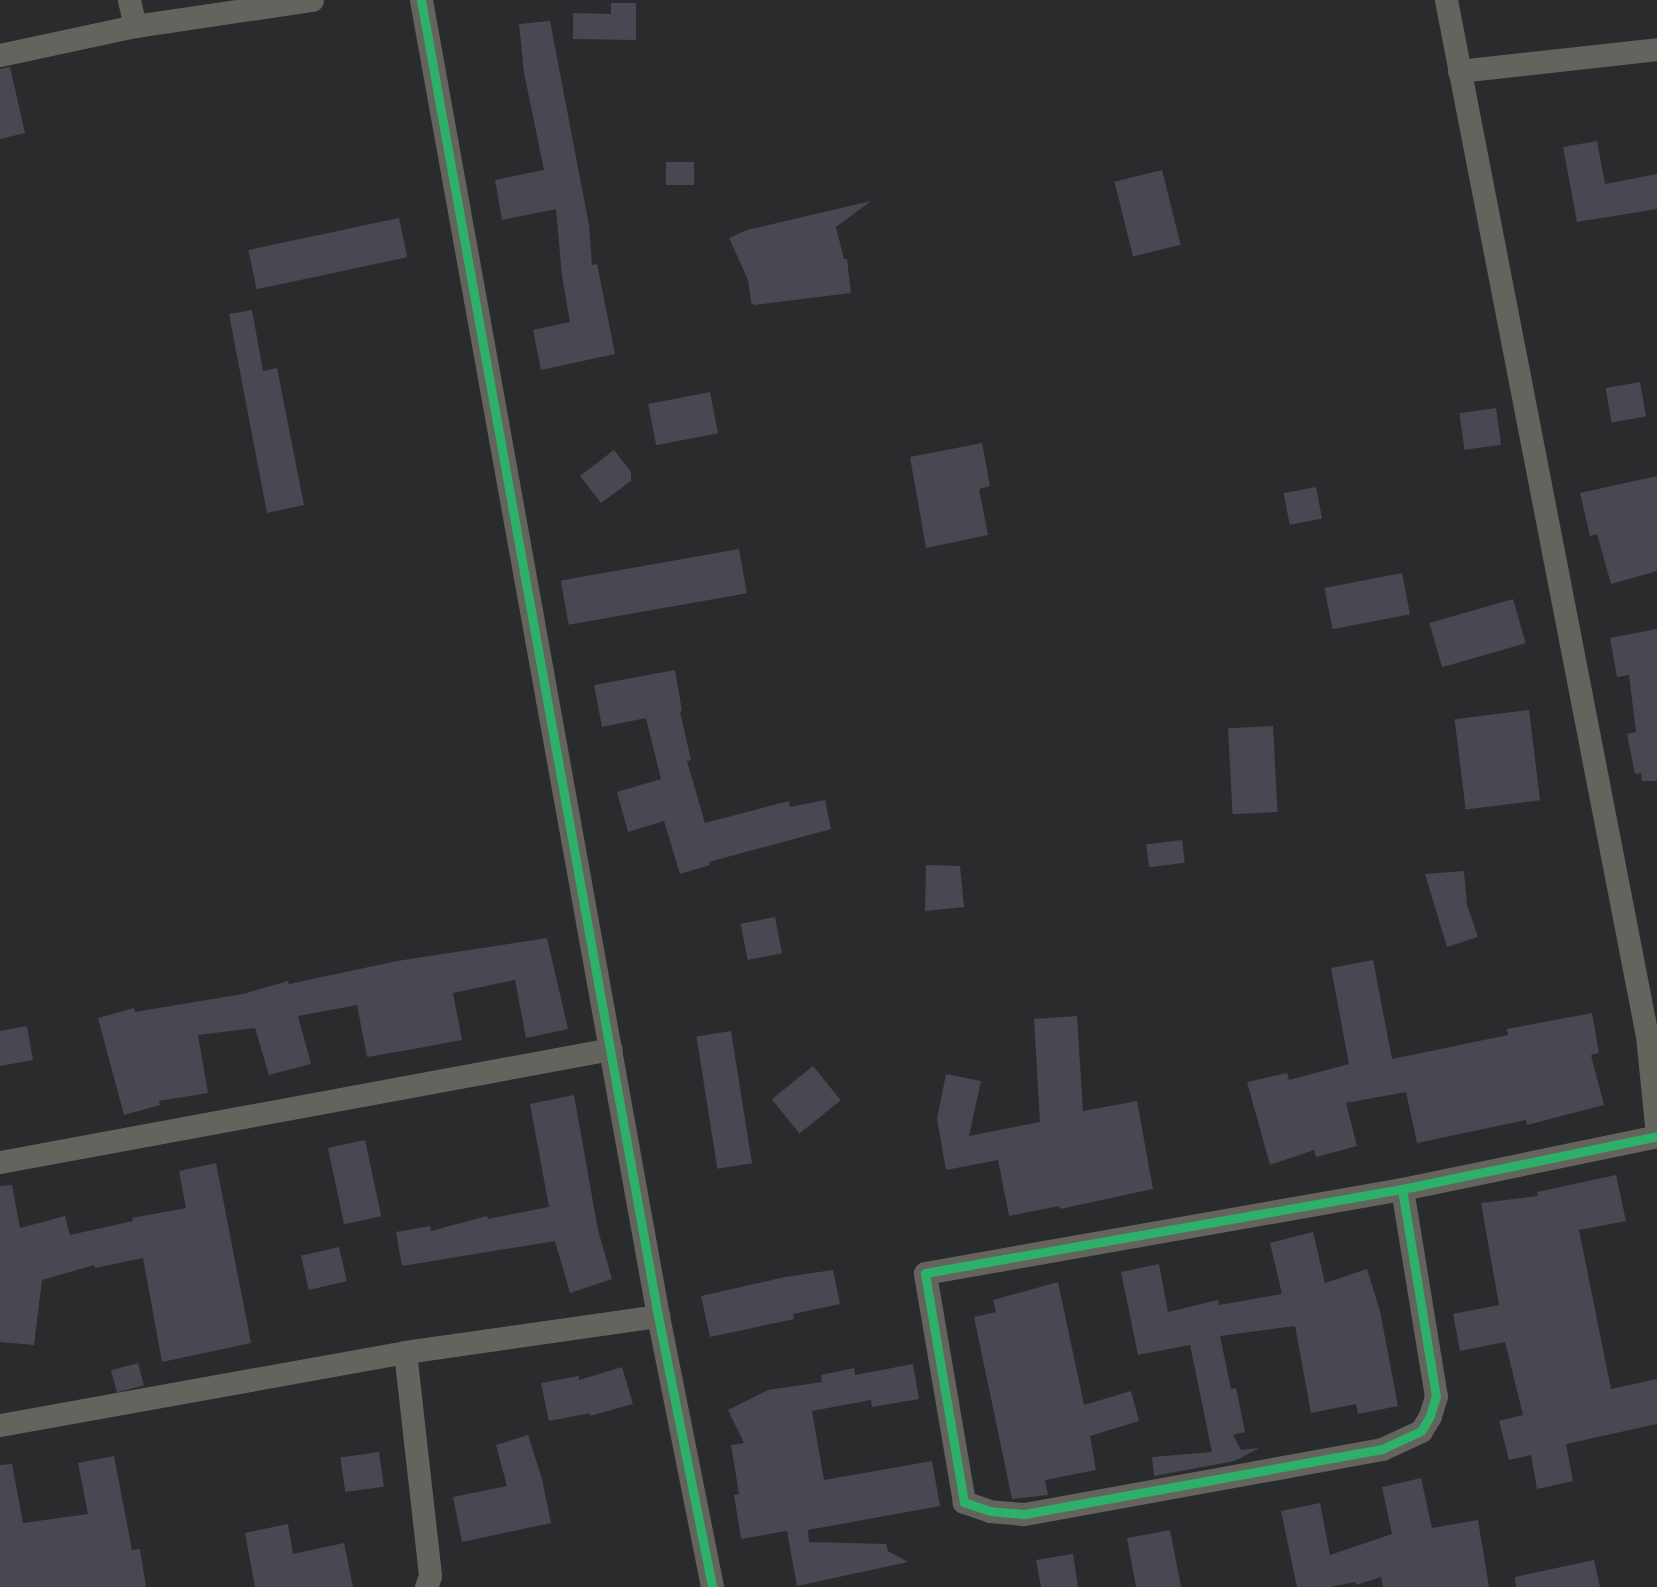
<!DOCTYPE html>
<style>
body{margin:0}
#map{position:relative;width:1657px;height:1587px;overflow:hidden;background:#2a2b2d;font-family:"Asap Condensed",sans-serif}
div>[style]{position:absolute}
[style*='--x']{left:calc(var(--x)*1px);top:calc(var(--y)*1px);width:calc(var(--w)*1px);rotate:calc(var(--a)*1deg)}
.building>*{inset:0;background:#474851;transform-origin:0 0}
.minor>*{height:23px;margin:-11.5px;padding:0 11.5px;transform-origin:11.5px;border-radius:11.5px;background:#64635d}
.cycleway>*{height:9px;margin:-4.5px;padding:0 4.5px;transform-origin:4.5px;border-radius:4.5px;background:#2db169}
span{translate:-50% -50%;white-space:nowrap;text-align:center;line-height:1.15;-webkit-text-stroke:5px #202024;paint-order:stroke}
</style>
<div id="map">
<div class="building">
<div style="clip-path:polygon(611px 3px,636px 3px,636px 40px,573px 39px,573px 13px,611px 14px)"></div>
<div style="clip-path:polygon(550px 21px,589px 225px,592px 265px,597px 264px,615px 354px,541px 370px,533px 330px,570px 322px,562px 276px,556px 209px,502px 220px,495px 180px,544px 170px,524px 73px,519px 24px)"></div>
<div style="clip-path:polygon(10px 67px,25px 133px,0 139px,0 69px)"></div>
<div style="clip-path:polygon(1597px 141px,1605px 184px,1657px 174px,1657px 209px,1577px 222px,1563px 147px)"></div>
<div style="left:694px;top:162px;width:23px;height:28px;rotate:90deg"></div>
<div style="left:1162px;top:170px;width:77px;height:49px;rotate:76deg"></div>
<div style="clip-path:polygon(871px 201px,836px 227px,844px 259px,847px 259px,851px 293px,754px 305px,751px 302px,748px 280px,729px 238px,747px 230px)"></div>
<div style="left:399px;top:218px;width:40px;height:154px;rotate:78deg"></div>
<div style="clip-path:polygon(252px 310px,263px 371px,277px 368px,304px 505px,267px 513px,229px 314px)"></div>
<div style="left:1640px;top:382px;width:35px;height:35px;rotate:80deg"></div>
<div style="left:710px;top:392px;width:42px;height:63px;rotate:79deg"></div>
<div style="left:1496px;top:408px;width:37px;height:37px;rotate:82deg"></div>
<div style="clip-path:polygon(982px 443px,990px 486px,979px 489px,988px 535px,926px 548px,910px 457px)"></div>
<div style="clip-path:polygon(614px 450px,631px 472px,631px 481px,601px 503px,580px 476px)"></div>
<div style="clip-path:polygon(1657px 476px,1657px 571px,1611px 584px,1597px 534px,1590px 536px,1580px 493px)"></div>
<div style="left:1316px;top:487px;width:32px;height:33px;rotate:79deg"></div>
<div style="left:739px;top:549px;width:45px;height:181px;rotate:80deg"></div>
<div style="left:1402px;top:573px;width:42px;height:79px;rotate:79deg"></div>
<div style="left:1513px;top:599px;width:46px;height:87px;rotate:74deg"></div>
<div style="clip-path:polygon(1657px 629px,1657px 781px,1642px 781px,1641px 773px,1635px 774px,1627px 734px,1636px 732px,1629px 675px,1617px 677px,1610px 638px)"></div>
<div style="clip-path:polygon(675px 670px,682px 711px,680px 712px,691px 760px,687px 761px,705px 823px,789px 801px,790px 807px,825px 800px,831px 829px,709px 862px,710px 865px,680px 874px,664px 821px,628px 832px,617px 792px,661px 779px,646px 718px,602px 727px,594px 685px)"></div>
<div style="left:1529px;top:710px;width:91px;height:75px;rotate:83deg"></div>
<div style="left:1273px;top:726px;width:86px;height:45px;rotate:87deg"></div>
<div style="left:1182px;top:840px;width:23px;height:36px;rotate:83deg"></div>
<div style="clip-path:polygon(926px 865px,960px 866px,964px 907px,925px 911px)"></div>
<div style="clip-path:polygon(1464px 871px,1467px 905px,1478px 937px,1447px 947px,1425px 874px)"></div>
<div style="left:775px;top:917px;width:37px;height:35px;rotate:79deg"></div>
<div style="clip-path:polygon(547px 938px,568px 1029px,526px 1038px,515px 980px,453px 993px,462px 1040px,419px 1048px,367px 1057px,357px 1005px,298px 1016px,311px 1064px,269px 1075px,255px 1028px,198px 1035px,208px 1093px,159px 1101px,160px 1105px,124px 1115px,98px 1018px,134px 1008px,135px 1012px,243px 994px,288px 981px,289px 984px,397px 961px)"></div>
<div style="clip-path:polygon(1373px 960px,1392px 1059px,1508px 1035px,1507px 1029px,1592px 1013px,1599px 1053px,1591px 1055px,1604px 1105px,1527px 1125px,1526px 1120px,1417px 1143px,1406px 1092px,1346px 1103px,1357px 1146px,1316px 1157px,1314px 1150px,1270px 1165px,1247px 1082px,1287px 1073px,1289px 1080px,1349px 1064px,1331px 968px)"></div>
<div style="clip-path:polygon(1077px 1016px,1083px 1111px,1137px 1101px,1153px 1189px,1060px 1209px,1059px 1206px,1009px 1216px,998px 1160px,946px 1170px,937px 1119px,946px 1074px,981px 1081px,969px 1136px,1040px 1122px,1034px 1019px)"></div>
<div style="clip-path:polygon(27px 1026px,33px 1060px,0 1066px,0 1031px)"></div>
<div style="left:731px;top:1031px;width:134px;height:35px;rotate:81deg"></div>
<div style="left:813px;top:1066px;width:44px;height:53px;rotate:51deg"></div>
<div style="clip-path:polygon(574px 1095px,598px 1230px,612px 1279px,570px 1293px,555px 1241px,402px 1266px,396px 1232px,430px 1226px,431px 1231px,487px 1216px,488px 1219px,549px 1207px,530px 1104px)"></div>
<div style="left:365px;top:1140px;width:78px;height:38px;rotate:78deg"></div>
<div style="clip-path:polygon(216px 1163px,251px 1343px,162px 1362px,143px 1258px,95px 1268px,94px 1265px,42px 1280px,34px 1345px,0 1342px,0 1186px,12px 1185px,20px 1228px,65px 1216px,70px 1235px,133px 1221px,132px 1218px,186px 1208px,179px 1171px)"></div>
<div style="clip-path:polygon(1616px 1175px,1626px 1221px,1579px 1230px,1611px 1389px,1657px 1379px,1657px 1424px,1566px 1444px,1573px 1481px,1537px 1489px,1531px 1455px,1509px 1460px,1499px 1421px,1523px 1415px,1505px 1342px,1460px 1351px,1453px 1314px,1499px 1305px,1481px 1203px,1538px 1196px,1537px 1192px)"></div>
<div style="clip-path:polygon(1313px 1232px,1325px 1283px,1367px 1269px,1380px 1311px,1398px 1406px,1358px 1414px,1356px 1404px,1311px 1413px,1295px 1326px,1220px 1336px,1231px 1389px,1236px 1388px,1245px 1432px,1233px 1435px,1241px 1450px,1259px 1448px,1235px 1461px,1154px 1476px,1152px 1457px,1212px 1452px,1190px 1345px,1138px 1355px,1121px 1272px,1159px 1264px,1168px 1312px,1218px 1300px,1219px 1305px,1282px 1294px,1270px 1243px)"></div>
<div style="left:339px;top:1247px;width:35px;height:39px;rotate:77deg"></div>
<div style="clip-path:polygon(833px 1270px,840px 1304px,793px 1314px,794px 1319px,710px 1337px,701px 1296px,785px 1277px)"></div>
<div style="clip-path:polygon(1058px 1282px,1084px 1405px,1131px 1391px,1139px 1421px,1090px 1436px,1096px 1470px,1045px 1480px,1048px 1495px,1012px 1499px,974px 1317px,996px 1312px,993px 1300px)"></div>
<div style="left:138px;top:1363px;width:23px;height:28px;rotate:75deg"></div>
<div style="clip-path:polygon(913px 1364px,919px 1399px,872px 1407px,871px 1400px,812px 1411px,824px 1480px,932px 1461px,940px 1506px,808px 1530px,809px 1542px,886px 1544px,888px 1551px,908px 1562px,797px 1586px,787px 1531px,741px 1539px,734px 1495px,739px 1494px,731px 1445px,744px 1443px,728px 1410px,768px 1390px,822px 1382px,821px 1375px,854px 1368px,855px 1375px)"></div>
<div style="clip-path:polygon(622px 1367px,633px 1404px,590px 1416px,590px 1413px,549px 1421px,541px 1383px,579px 1376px,579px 1380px)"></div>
<div style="clip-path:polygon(528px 1435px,542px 1479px,551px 1523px,462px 1542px,453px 1497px,507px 1486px,496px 1445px)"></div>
<div style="left:379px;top:1452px;width:35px;height:39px;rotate:82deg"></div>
<div style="clip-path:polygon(114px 1456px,132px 1550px,140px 1549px,146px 1587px,0 1587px,0 1465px,12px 1464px,23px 1523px,88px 1514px,78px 1463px)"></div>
<div style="clip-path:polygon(1421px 1478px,1432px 1528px,1478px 1520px,1489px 1587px,1383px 1587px,1381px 1577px,1356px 1585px,1355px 1582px,1330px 1587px,1297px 1587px,1281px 1511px,1320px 1503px,1330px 1555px,1392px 1534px,1382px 1487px)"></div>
<div style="clip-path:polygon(288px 1524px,293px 1554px,344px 1543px,353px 1587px,255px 1587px,245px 1533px)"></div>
<div style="clip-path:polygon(1170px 1530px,1181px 1587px,1136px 1587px,1127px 1538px)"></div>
<div style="clip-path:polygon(1073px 1554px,1078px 1587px,1041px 1587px,1036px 1560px)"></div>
<div style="clip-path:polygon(1594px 1560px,1600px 1587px,1516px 1587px,1515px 1577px)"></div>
</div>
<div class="minor">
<div style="--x:129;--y:0;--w:27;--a:77"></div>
<div style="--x:421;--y:0;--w:1337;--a:79.79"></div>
<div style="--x:658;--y:1316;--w:276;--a:78.7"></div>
<div style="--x:1446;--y:0;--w:1055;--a:79.02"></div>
<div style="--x:1647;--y:1036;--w:99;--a:84.2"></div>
<div style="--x:0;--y:55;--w:138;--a:-12.1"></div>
<div style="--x:135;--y:26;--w:179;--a:-8.4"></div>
<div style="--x:1459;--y:71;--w:199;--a:-6.3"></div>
<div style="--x:0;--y:1162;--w:621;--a:-10.48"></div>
<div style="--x:1402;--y:1189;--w:210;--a:80.7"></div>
<div style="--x:1436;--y:1396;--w:21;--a:107"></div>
<div style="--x:1430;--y:1416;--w:17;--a:121"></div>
<div style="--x:1421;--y:1431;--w:43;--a:155.2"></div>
<div style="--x:1382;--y:1449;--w:365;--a:169.7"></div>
<div style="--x:1023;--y:1514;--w:33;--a:-175"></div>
<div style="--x:990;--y:1511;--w:28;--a:-161"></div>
<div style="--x:964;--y:1502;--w:232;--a:-99.7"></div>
<div style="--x:925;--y:1273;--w:484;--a:-10"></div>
<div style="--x:1402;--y:1189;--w:260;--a:-11.7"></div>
<div style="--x:405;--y:1352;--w:225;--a:83.6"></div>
<div style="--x:430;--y:1576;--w:12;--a:110"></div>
<div style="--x:0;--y:1425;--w:412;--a:-10.2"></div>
<div style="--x:405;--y:1352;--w:256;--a:-8.1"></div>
</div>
<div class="cycleway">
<div style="--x:421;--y:0;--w:1337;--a:79.79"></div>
<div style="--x:658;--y:1316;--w:276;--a:78.7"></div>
<div style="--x:1402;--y:1189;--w:210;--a:80.7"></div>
<div style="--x:1436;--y:1396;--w:21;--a:107"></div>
<div style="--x:1430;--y:1416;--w:17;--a:121"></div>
<div style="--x:1421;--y:1431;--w:43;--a:155.2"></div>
<div style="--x:1382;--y:1449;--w:365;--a:169.7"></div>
<div style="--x:1023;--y:1514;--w:33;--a:-175"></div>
<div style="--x:990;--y:1511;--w:28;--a:-161"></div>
<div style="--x:964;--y:1502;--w:232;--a:-99.7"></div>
<div style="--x:925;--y:1273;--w:484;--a:-10"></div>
<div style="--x:1402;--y:1189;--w:260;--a:-11.7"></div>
</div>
</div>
